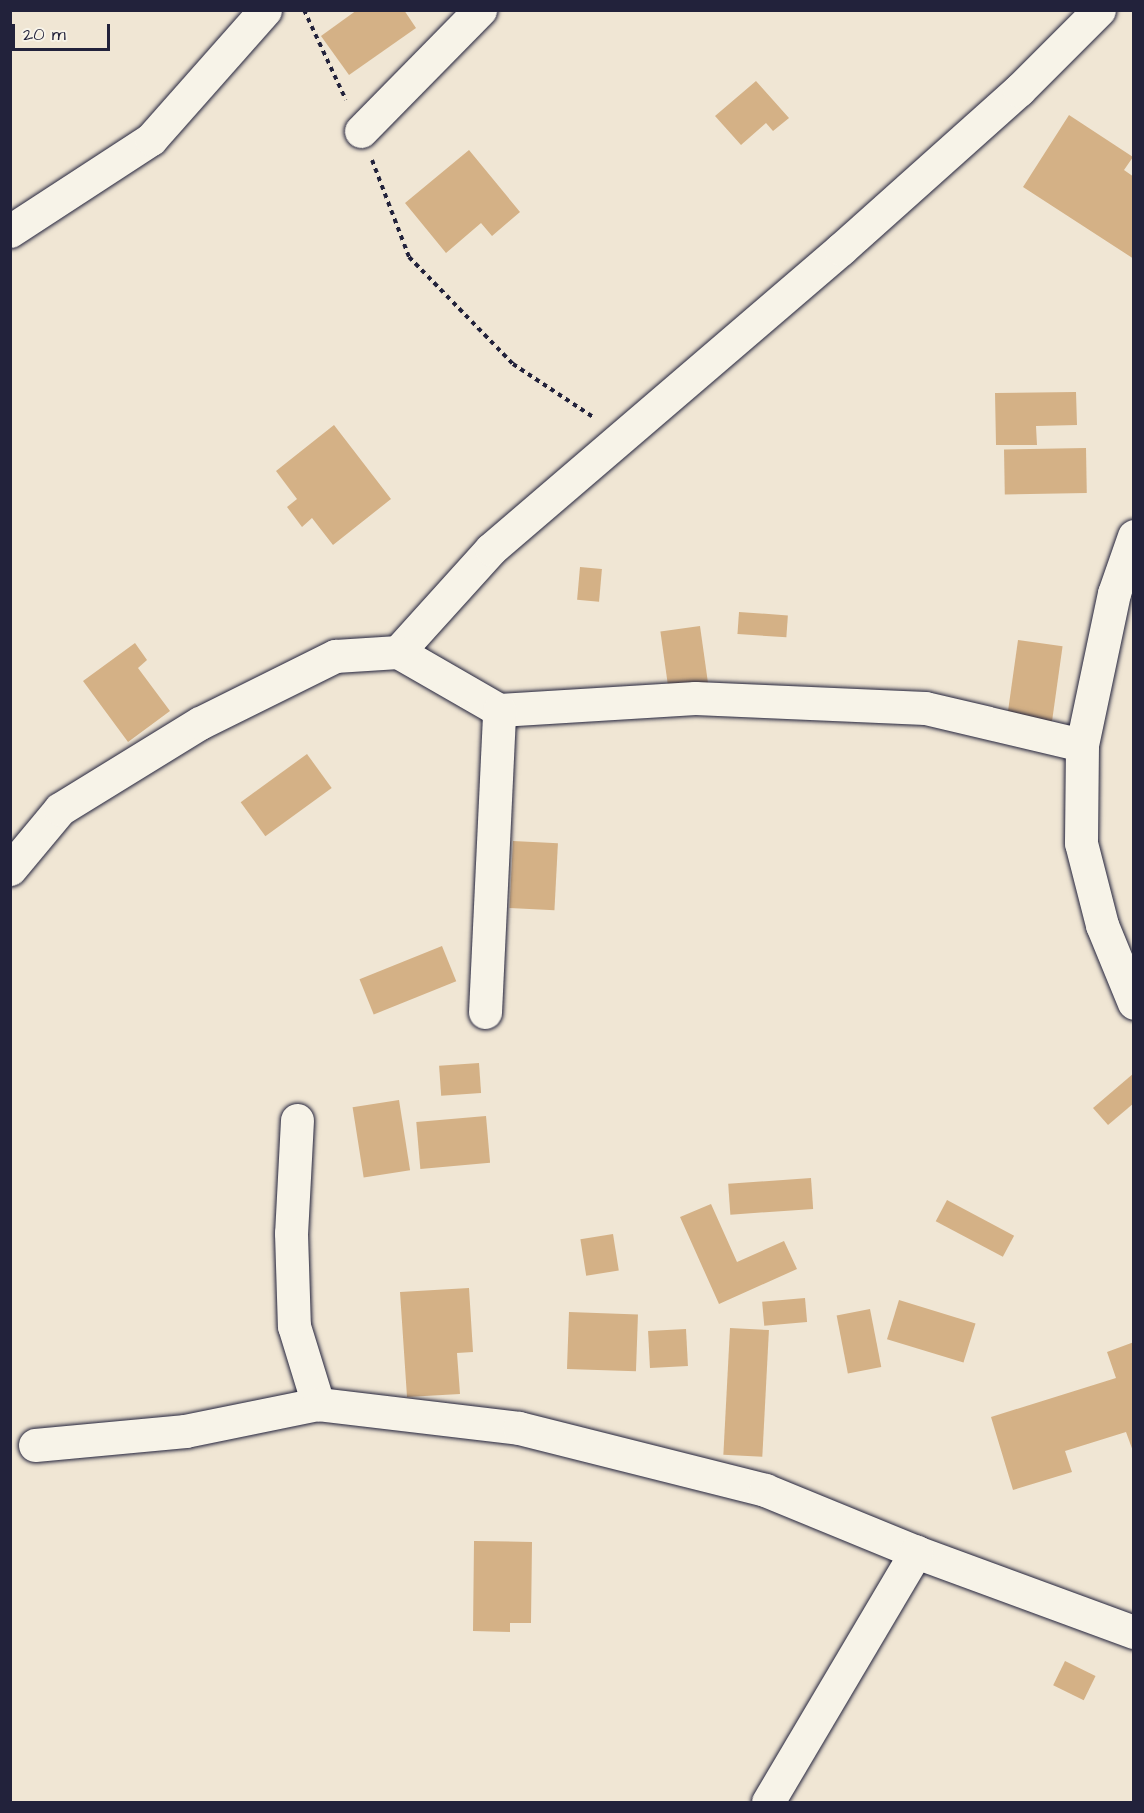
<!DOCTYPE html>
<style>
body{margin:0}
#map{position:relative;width:1144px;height:1813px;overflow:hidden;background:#f0e6d4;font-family:"Architects Daughter",sans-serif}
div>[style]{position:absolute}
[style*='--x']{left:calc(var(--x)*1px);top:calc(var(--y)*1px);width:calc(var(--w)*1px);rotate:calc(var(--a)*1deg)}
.building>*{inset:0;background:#d4b186;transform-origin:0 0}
.path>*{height:4px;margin-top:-2px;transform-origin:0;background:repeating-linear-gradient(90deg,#22223b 0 4.5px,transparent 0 9px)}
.roads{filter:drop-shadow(0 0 2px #22223b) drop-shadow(0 0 2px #22223b)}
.minor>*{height:33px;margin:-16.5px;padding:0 16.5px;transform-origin:16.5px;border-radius:16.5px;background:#f7f3e8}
span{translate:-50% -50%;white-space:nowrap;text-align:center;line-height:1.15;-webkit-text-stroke:4.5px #f7f3e8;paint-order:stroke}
.frame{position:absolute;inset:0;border:12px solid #22223b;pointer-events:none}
.scale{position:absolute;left:12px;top:24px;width:98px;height:27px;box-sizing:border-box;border:3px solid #22223b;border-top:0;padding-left:8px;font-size:18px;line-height:21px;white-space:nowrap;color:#22223b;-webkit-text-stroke:4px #f7f3e8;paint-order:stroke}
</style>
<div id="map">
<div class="building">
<div style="clip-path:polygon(357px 10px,404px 10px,416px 28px,349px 75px,321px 36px)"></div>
<div style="clip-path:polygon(756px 81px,789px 118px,773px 131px,766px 123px,741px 145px,715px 116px)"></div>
<div style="clip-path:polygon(1069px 115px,1133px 157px,1124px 170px,1134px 177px,1134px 259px,1023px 187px)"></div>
<div style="clip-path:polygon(469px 150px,520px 212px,492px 236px,481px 223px,446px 253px,405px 203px)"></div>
<div style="clip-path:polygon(1076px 392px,1077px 425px,1036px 426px,1037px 445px,996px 445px,995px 393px)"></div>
<div style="clip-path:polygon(334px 425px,391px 499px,333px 545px,312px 518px,302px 527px,287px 507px,297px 499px,276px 471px)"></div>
<div style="left:1086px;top:448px;width:45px;height:82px;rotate:89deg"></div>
<div style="left:580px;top:567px;width:22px;height:33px;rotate:5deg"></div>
<div style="left:739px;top:612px;width:49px;height:22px;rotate:4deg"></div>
<div style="left:700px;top:626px;width:61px;height:40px;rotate:82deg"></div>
<div style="left:1018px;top:640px;width:45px;height:83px;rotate:8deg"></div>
<div style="clip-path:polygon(135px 643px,147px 660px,138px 668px,170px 711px,128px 742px,83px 681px)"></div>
<div style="left:307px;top:754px;width:42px;height:82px;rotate:54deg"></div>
<div style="left:513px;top:841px;width:45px;height:67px;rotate:3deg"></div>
<div style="left:442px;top:946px;width:38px;height:89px;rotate:68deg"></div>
<div style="left:479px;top:1063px;width:30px;height:40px;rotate:86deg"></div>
<div style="clip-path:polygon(1134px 1073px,1134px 1103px,1108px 1125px,1093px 1108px)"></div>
<div style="left:399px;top:1100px;width:71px;height:47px;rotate:81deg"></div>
<div style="left:486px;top:1116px;width:47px;height:70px;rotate:85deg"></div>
<div style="left:811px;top:1178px;width:31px;height:83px;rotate:86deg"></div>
<div style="left:947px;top:1200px;width:76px;height:24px;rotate:28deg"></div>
<div style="clip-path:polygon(711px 1204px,737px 1262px,784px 1241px,797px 1269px,719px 1304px,680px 1217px)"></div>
<div style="left:613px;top:1234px;width:37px;height:33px;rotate:81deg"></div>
<div style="clip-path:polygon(469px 1288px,473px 1352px,457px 1353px,460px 1394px,407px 1397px,400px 1292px)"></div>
<div style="left:805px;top:1298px;width:24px;height:43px;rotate:85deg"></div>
<div style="left:899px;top:1300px;width:80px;height:41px;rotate:17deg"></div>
<div style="left:870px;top:1309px;width:59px;height:34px;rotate:79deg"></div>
<div style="left:569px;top:1312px;width:69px;height:57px;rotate:2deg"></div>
<div style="left:730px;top:1328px;width:39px;height:127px;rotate:3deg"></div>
<div style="left:686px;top:1329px;width:37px;height:38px;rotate:87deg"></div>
<div style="clip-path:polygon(1134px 1342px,1134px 1454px,1126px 1432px,1065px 1451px,1072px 1472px,1013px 1490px,991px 1417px,1116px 1378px,1107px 1352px)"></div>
<div style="clip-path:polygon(474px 1541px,532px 1542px,531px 1623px,510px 1623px,510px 1632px,473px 1631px)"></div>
<div style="left:1065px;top:1661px;width:34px;height:27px;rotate:26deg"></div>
</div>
<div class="path">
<div style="--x:304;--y:10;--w:99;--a:65"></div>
<div style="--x:372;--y:160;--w:104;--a:69.1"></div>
<div style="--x:409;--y:257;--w:149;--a:45.8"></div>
<div style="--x:513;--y:364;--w:96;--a:33.5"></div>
</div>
<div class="roads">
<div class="minor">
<div style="--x:361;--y:131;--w:170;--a:-45.5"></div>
<div style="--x:10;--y:231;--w:168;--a:-33.1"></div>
<div style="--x:151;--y:139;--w:172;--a:-48.5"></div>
<div style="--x:1134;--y:536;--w:60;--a:109.3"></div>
<div style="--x:1114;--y:593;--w:155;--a:101.9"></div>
<div style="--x:1082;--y:745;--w:98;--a:90.6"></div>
<div style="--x:1081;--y:843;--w:85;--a:75.6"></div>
<div style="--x:1102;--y:925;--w:84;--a:67.7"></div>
<div style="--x:1082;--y:745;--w:161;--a:-166.7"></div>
<div style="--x:925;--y:708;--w:230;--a:-177.5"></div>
<div style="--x:695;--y:698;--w:196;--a:176.5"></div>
<div style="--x:499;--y:710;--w:116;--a:-150.1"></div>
<div style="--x:398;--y:652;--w:139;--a:-47.9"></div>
<div style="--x:491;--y:549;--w:461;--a:-40.6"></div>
<div style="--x:841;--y:249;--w:239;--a:-41.8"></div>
<div style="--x:1019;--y:90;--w:113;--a:-45"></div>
<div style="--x:10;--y:869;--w:78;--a:-50.2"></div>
<div style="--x:60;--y:809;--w:164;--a:-31.6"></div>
<div style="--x:200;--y:723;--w:151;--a:-26.4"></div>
<div style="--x:335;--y:656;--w:63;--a:-3.6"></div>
<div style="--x:485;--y:1012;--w:302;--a:-87.3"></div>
<div style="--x:297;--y:1120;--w:113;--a:93"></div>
<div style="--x:291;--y:1233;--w:93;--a:88.2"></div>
<div style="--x:294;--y:1326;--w:82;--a:72.9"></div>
<div style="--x:35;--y:1445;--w:151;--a:-5.3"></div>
<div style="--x:185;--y:1431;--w:136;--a:-11.5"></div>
<div style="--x:318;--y:1404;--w:202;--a:6.8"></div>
<div style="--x:519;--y:1428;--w:254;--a:14.1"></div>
<div style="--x:765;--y:1490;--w:163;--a:22.3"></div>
<div style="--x:916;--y:1552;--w:232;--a:20.2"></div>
<div style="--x:768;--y:1802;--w:291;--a:-59.4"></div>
</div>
</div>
<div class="frame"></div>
<div class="scale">20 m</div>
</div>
